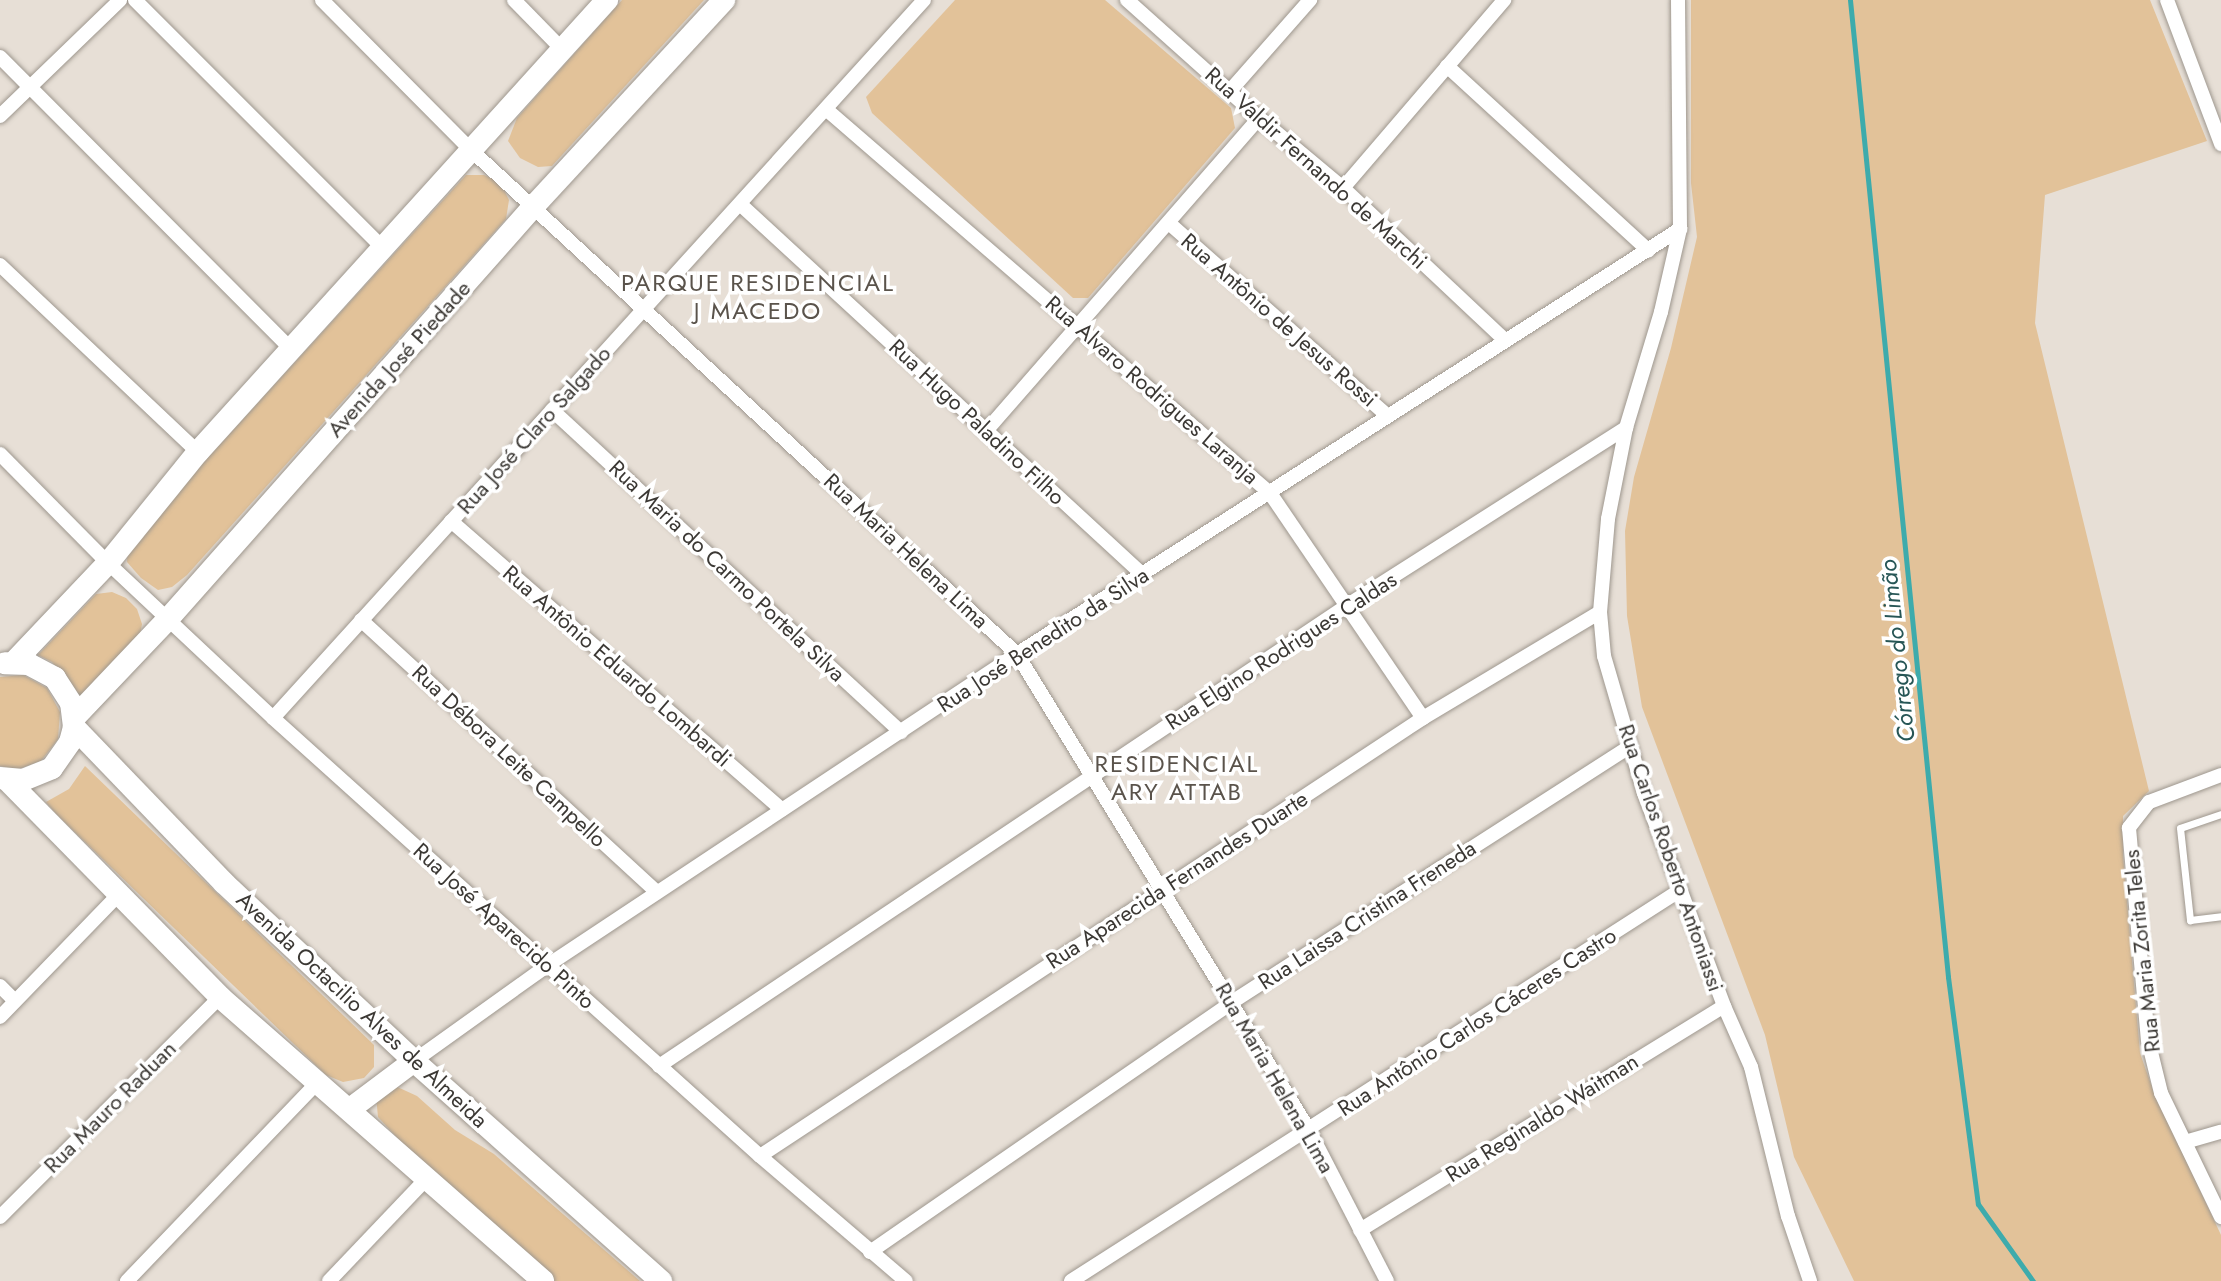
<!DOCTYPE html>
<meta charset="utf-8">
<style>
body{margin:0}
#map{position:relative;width:2221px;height:1281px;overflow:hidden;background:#e7dfd6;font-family:Jost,sans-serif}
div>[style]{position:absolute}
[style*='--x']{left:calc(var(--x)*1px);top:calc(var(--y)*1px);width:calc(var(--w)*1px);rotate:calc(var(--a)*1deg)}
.green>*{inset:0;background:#e2c299}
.stream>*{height:5px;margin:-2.5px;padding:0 2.5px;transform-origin:2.5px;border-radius:2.5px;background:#3dabac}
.roads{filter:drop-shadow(0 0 2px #9e978e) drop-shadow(0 0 2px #9e978e)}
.lane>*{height:7px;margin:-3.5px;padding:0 3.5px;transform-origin:3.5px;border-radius:3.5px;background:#fff}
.street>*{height:14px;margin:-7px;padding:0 7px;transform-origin:7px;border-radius:7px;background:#fff}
.primary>*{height:22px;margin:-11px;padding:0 11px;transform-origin:11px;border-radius:11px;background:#fff}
span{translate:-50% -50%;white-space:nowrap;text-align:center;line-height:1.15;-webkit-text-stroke:7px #fff;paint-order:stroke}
.street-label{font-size:22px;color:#3b3834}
.neighbourhood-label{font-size:24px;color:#5a534b;letter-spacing:2px}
.water-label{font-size:24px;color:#275656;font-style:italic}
</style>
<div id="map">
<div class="green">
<div style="clip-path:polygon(622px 0,704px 0,552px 166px,538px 167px,520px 158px,508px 141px,517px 118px)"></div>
<div style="clip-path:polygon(955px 0,1105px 0,1231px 108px,1235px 128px,1088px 298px,1073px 298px,872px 113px,866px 97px)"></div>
<div style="clip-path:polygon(1691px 0,2150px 0,2207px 141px,2045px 195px,2035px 323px,2149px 791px,2123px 816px,2123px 855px,2140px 1053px,2153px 1090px,2221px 1235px,2221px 1281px,1854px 1281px,1794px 1157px,1765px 1035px,1642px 707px,1627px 616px,1625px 531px,1634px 477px,1671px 348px,1697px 237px,1691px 183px)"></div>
<div style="clip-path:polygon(466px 175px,484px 175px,500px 182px,509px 200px,506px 219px,187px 575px,172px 587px,158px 590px,141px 578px,127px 562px,128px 545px)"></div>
<div style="clip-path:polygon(112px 592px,126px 598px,137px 609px,142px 624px,139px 640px,82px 699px,52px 662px,38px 655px,96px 594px)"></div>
<div style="clip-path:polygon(23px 675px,47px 688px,60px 712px,58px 739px,41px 761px,16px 770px,0 766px,0 677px)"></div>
<div style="clip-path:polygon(85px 766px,374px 1045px,374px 1067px,364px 1078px,343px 1082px,326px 1075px,56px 814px,46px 802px,69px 789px)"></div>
<div style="clip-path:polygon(393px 1085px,417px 1096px,455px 1130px,494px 1154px,640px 1281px,555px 1281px,411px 1153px,378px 1117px,376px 1096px)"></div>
</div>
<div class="stream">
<div style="--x:1850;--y:0;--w:982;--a:84.27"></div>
<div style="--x:1948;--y:977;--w:229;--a:82.5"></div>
<div style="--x:1978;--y:1204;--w:95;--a:54.5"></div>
</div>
<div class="roads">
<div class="lane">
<div style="--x:2221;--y:814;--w:43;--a:161.1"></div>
<div style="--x:2180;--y:828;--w:93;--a:83.8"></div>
<div style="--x:2190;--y:920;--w:31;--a:-7"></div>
</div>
<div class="street">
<div style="--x:135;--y:0;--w:351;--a:45"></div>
<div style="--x:322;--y:0;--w:211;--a:45.2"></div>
<div style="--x:471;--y:150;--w:743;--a:42.71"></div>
<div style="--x:1017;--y:654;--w:558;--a:58.47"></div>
<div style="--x:1309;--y:1130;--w:170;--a:62.7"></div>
<div style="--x:514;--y:0;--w:69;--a:45.6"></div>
<div style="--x:1127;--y:0;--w:177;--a:41.8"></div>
<div style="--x:1259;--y:118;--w:109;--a:39.8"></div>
<div style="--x:1343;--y:188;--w:221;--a:43.2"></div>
<div style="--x:1678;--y:0;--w:229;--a:89.5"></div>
<div style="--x:1680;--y:229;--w:85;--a:102.9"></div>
<div style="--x:1661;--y:312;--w:121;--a:106.8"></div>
<div style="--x:1626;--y:428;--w:93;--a:101.2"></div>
<div style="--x:1608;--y:519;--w:93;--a:94.9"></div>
<div style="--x:1600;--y:612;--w:44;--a:84.8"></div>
<div style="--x:1604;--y:656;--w:143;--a:73.7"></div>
<div style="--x:1644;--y:793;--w:228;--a:69.4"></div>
<div style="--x:1724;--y:1006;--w:67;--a:66.1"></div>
<div style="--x:1751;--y:1067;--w:154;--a:76.1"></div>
<div style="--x:1788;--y:1216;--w:69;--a:71.3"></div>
<div style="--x:2167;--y:0;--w:154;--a:69.4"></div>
<div style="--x:0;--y:57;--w:412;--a:45.1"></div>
<div style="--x:1447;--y:66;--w:273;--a:42.5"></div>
<div style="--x:1229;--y:92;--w:123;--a:-48.6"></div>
<div style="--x:827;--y:110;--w:586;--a:40.85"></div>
<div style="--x:1270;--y:493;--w:272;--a:55.8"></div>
<div style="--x:0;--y:116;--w:167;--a:-44"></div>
<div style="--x:1343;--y:188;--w:248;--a:-49.4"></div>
<div style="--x:740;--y:204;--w:548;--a:42.63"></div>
<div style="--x:1170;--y:224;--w:290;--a:41.4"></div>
<div style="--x:0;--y:265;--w:272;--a:43.4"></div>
<div style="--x:552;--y:410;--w:475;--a:42.7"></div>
<div style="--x:986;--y:431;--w:415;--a:-48.9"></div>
<div style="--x:0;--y:454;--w:153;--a:45.3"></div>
<div style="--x:108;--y:563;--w:226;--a:43.2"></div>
<div style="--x:273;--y:718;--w:655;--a:41.97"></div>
<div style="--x:760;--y:1156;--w:192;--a:40.6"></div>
<div style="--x:451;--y:521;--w:439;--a:41.1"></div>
<div style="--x:361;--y:620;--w:402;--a:42.6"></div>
<div style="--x:273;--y:718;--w:969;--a:-47.8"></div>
<div style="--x:2221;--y:775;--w:77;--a:159.4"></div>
<div style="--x:2149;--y:802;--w:33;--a:128"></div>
<div style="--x:2129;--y:828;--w:213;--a:84.9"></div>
<div style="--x:2148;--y:1040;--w:55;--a:76.2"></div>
<div style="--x:2161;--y:1093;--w:138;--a:64.2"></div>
<div style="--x:0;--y:986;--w:21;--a:45"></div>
<div style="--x:0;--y:1017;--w:171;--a:-45.9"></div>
<div style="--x:414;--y:1061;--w:165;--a:-35.6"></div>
<div style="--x:548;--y:965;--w:563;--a:-33.55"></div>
<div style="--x:1017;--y:654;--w:788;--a:-32.66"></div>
<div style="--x:659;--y:1066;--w:829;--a:-33.79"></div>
<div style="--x:1348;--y:605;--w:330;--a:-32.5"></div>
<div style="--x:2185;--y:1142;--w:37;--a:-16"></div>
<div style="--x:760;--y:1156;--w:795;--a:-33.45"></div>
<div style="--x:1423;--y:718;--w:206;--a:-30.9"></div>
<div style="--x:0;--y:1217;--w:311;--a:-45"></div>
<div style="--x:1360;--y:1230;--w:427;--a:-31.6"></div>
<div style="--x:870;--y:1252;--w:440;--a:-34.6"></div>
<div style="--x:1232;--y:1002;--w:473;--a:-32.7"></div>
<div style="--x:127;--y:1281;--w:274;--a:-46.2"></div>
<div style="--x:329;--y:1281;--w:142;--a:-46.4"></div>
<div style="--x:1071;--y:1281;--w:722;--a:-32.68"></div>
</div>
<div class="primary">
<div style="--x:14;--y:662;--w:137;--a:-46.5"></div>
<div style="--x:108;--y:563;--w:143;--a:-51"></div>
<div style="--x:198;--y:452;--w:610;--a:-47.86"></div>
<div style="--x:74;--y:718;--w:137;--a:-46.5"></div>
<div style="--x:168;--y:619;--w:550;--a:-48.46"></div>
<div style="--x:533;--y:207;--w:282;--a:-47.3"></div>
<div style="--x:74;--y:727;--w:216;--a:46.1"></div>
<div style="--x:224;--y:883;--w:260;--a:43.1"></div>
<div style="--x:414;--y:1061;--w:331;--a:41.7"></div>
<div style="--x:0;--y:778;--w:23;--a:5"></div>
<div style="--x:23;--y:780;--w:31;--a:-22"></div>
<div style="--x:52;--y:768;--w:32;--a:-55"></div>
<div style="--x:70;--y:742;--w:16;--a:-75"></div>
<div style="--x:74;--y:727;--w:24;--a:-97"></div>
<div style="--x:71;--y:703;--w:30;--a:-123"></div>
<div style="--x:55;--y:678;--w:30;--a:-152"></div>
<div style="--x:29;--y:664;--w:24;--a:-178"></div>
<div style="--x:7;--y:780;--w:304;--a:45.5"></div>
<div style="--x:220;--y:997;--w:430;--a:41.3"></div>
<div style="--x:350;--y:1109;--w:80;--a:-36.9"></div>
</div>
</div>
<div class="street-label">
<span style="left:1316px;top:168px;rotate:42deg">Rua Valdir Fernando de Marchi</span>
<span style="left:1279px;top:320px;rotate:41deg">Rua Antônio de Jesus Rossi</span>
<span style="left:399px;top:359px;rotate:-48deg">Avenida José Piedade</span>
<span style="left:1152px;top:390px;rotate:41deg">Rua Alvaro Rodrigues Laranja</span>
<span style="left:977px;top:422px;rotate:43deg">Rua Hugo Paladino Filho</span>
<span style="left:534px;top:430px;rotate:-48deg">Rua José Claro Salgado</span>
<span style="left:906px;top:551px;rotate:43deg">Rua Maria Helena Lima</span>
<span style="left:727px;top:571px;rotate:43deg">Rua Maria do Carmo Portela Silva</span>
<span style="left:1043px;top:640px;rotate:-33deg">Rua José Benedito da Silva</span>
<span style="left:1281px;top:651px;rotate:-33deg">Rua Elgino Rodrigues Caldas</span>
<span style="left:617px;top:666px;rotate:41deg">Rua Antônio Eduardo Lombardi</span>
<span style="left:509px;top:756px;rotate:43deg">Rua Débora Leite Campello</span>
<span style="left:1671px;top:858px;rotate:71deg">Rua Carlos Roberto Antoniassi</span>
<span style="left:1177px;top:880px;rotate:-33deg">Rua Aparecida Fernandes Duarte</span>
<span style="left:1367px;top:915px;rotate:-33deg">Rua Laissa Cristina Freneda</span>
<span style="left:504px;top:926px;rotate:42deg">Rua José Aparecido Pinto</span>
<span style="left:2142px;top:951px;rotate:-96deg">Rua Maria Zorita Teles</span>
<span style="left:362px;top:1010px;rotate:43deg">Avenida Octacilio Alves de Almeida</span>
<span style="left:1477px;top:1022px;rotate:-33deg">Rua Antônio Carlos Cáceres Castro</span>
<span style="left:1275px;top:1078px;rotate:60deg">Rua Maria Helena Lima</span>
<span style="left:110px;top:1107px;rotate:-45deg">Rua Mauro Raduan</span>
<span style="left:1542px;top:1118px;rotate:-32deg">Rua Reginaldo Waitman</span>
</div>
<div class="neighbourhood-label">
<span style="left:758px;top:297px">PARQUE RESIDENCIAL<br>J MACEDO</span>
<span style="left:1177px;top:778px">RESIDENCIAL<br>ARY ATTAB</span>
</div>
<div class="water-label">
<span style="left:1897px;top:651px;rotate:-96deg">Córrego do Limão</span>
</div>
</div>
